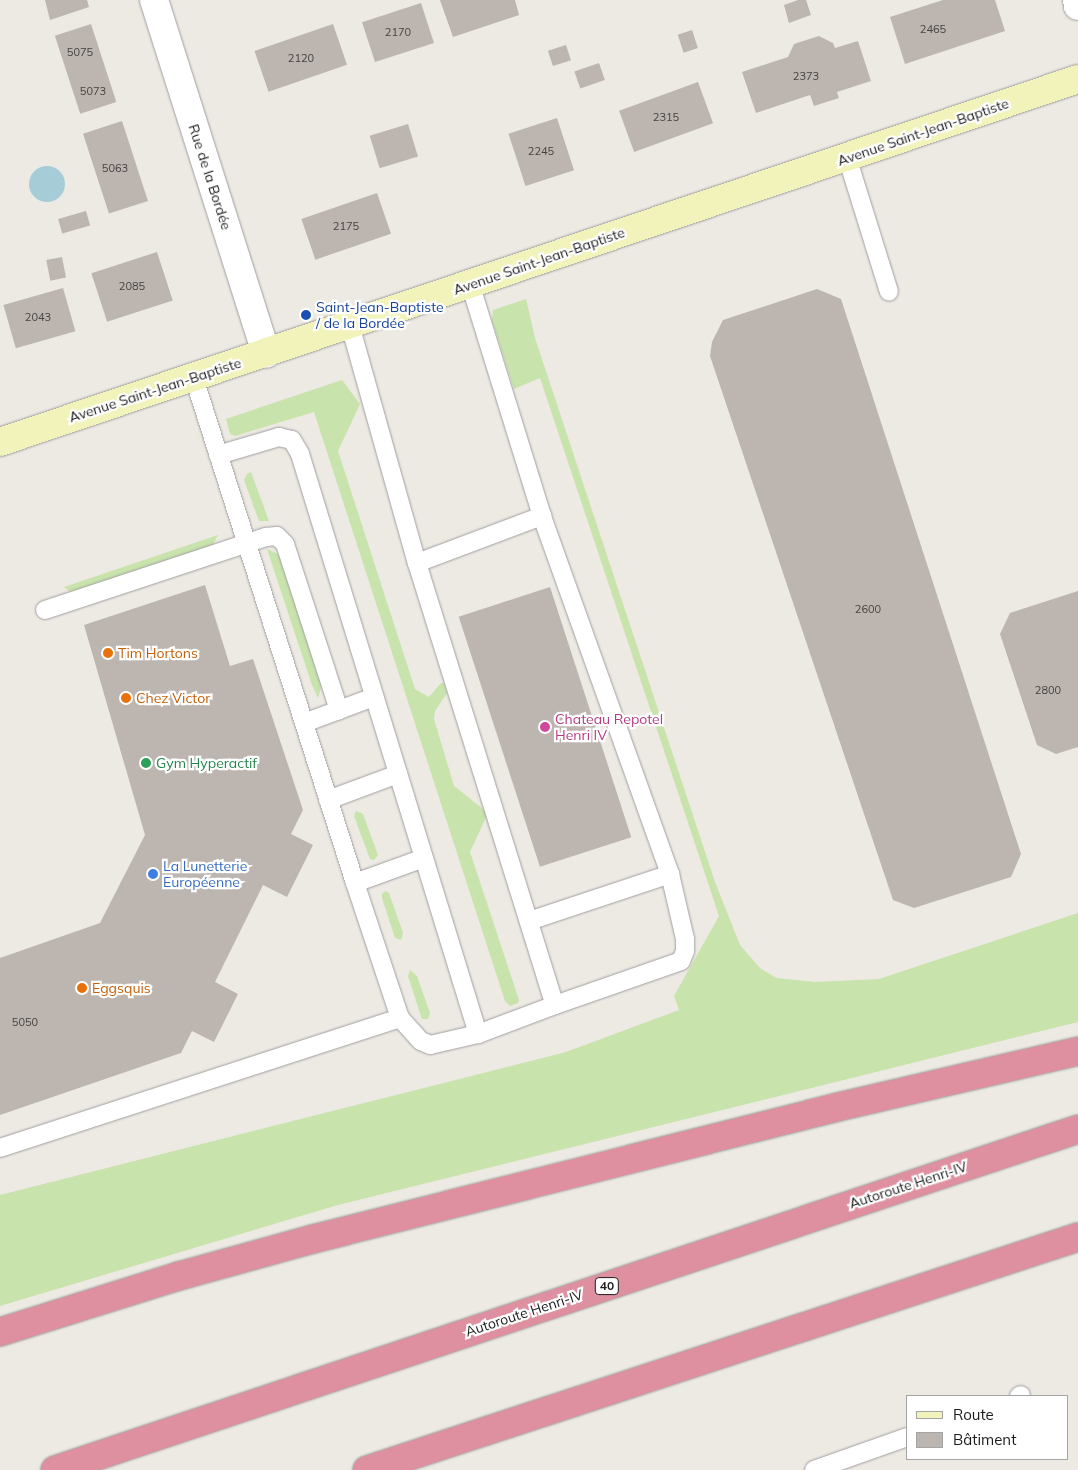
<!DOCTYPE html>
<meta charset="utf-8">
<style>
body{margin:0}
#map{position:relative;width:1078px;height:1470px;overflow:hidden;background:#ede9e3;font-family:Mulish,sans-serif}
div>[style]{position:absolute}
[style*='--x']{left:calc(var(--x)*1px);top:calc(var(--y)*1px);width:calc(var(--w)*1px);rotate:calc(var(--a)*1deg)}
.grass>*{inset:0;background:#c8e3ac}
.water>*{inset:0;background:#a6cdd7}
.round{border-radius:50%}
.building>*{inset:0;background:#bdb5b0;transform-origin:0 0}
.roads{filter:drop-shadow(0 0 1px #a0a0a0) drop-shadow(0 0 1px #a0a0a0)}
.lane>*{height:18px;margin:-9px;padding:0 9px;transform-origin:9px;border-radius:9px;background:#fff}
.street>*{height:28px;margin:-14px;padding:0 14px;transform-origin:14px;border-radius:14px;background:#fff}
.secondary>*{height:28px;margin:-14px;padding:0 14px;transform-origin:14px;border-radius:14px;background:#f1f3ba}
.highway>*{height:28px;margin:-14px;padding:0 14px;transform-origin:14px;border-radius:14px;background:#de90a0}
.dots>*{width:14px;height:14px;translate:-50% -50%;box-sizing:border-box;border:2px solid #fff;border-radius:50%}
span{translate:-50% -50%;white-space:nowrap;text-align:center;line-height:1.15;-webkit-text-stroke:4.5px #fff;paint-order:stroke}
.number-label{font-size:11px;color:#444241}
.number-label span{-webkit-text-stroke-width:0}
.shield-label span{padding:1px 4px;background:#fff;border:1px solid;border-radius:4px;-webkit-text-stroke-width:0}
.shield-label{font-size:12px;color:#1c1c1c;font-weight:700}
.street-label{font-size:14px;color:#1c1c1c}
.transit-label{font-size:14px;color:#164399}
.left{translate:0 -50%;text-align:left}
.food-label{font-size:14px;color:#c56008}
.hotel-label{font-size:14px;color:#b23c85}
.leisure-label{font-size:14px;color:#27864d}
.shop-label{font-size:14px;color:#366cbe}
.legend{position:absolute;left:906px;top:1395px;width:162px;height:65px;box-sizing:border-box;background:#fff;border:1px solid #a4a4a4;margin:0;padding:6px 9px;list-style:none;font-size:15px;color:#1c1c1c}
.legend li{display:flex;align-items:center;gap:10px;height:25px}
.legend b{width:25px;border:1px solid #a4a4a4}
</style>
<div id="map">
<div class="grass">
<div style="clip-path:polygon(526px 299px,535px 338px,643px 664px,715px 882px,740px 945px,760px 968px,776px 978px,815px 982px,879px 979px,1078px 913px,1078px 1022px,338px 1205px,0 1306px,0 1195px,566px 1052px,679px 1010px,674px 996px,719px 916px,540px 378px,514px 389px,492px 320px,493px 310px)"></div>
<div style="clip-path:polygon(342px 380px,360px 404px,338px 451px,415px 689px,429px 697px,441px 683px,444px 683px,447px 693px,435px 711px,434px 719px,454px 786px,488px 813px,470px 852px,519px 1000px,518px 1003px,510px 1006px,505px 1001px,314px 412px,235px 436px,230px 434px,226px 419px)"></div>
<div style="clip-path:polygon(251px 472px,269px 521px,259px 521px,244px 480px,247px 474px)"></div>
<div style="clip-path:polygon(218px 535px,212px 547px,72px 593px,64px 587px)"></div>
<div style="clip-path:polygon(267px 549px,280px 555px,322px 684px,318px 698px,312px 685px)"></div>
<div style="clip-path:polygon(356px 811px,363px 814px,378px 855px,374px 860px,370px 859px,354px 816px)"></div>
<div style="clip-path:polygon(385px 891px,389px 893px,403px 933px,401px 940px,395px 938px,382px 898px,382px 894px)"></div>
<div style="clip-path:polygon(410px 970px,417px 976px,430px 1013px,428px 1019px,422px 1019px,408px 976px)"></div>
</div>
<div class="water">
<div class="round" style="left:29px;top:166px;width:36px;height:36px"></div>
</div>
<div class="building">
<div style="clip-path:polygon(45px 0,87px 0,89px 7px,50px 20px)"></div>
<div style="clip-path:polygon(440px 0,515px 0,519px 15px,453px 37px)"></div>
<div style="clip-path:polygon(798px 0,806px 0,811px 15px,789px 23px,784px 5px)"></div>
<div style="clip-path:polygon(943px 0,995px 0,1005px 31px,905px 64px,890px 17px)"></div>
<div style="left:421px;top:3px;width:42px;height:62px;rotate:72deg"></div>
<div style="left:91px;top:24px;width:82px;height:38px;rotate:72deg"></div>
<div style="left:333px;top:24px;width:43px;height:83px;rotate:71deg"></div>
<div style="left:692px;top:30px;width:19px;height:15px;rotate:72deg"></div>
<div style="clip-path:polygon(819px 36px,833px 43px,835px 48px,858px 41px,871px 81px,837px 92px,839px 98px,814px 106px,810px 95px,756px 113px,742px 72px,788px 57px,794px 44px)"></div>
<div style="left:566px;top:45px;width:16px;height:19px;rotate:72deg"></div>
<div style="left:599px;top:63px;width:18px;height:26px;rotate:71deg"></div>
<div style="left:698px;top:82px;width:44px;height:84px;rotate:70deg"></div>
<div style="left:557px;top:118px;width:55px;height:51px;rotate:72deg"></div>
<div style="left:122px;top:121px;width:84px;height:41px;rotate:72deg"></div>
<div style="left:408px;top:124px;width:34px;height:40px;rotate:73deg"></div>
<div style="left:377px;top:193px;width:43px;height:80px;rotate:71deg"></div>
<div style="left:86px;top:211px;width:15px;height:29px;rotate:74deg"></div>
<div style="left:157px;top:252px;width:51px;height:69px;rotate:72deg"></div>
<div style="left:62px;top:257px;width:21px;height:16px;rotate:79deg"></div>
<div style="left:63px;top:288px;width:45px;height:62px;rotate:74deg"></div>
<div style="clip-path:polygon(817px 289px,841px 299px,1021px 854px,1011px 877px,914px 908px,893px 900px,710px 356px,712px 342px,723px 320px)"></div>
<div style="clip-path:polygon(205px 585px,230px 666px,253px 659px,303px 810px,291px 834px,313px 845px,287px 897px,263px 885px,215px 982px,238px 994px,214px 1042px,192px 1031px,181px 1053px,0 1115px,0 958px,100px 923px,145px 835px,84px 625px)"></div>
<div style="left:550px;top:587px;width:263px;height:96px;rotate:72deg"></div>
<div style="clip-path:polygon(1078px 591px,1078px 747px,1056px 754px,1037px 745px,1000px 634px,1010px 613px)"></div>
</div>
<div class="roads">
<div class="lane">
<div style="--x:847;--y:157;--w:141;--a:72.7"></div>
<div style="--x:350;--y:325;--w:247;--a:74.3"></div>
<div style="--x:417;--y:563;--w:463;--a:72.7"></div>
<div style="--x:555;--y:1005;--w:133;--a:-19.2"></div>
<div style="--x:681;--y:961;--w:11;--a:-68"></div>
<div style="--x:685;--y:951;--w:12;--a:-90"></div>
<div style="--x:685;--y:939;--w:67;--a:-103"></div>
<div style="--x:670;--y:874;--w:380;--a:-109.7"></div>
<div style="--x:542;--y:516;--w:244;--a:-107.2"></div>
<div style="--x:218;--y:455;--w:64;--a:-16.4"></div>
<div style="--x:279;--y:437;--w:13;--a:13"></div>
<div style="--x:292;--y:440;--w:16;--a:60"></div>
<div style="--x:300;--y:454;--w:607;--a:72.94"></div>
<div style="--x:478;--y:1034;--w:82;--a:-20.6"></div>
<div style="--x:417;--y:563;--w:134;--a:-20.6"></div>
<div style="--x:45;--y:610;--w:233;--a:-18.3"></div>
<div style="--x:266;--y:537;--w:11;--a:-5"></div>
<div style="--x:277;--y:536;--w:11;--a:45"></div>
<div style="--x:285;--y:544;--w:175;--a:72"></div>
<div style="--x:304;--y:723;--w:75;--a:-20.4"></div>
<div style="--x:328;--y:800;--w:75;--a:-20.4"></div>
<div style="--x:355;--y:883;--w:73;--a:-19.9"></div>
<div style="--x:529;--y:921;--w:149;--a:-18.4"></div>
<div style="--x:400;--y:1018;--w:31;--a:48"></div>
<div style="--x:421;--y:1041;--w:10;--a:24"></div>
<div style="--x:430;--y:1045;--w:49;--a:-12.9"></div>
<div style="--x:0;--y:1148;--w:421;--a:-18"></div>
<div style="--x:400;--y:1018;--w:142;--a:-108.4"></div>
<div style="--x:355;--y:883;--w:530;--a:-107.68"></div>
<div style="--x:1019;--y:1396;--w:2;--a:-27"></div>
<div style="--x:814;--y:1470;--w:99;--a:-19.5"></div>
</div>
<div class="street">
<div style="--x:154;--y:0;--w:371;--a:72.4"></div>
<div style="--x:1077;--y:0;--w:6;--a:81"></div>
</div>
<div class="secondary">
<div style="--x:0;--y:442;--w:1137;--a:-18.61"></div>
</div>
<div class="highway">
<div style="--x:0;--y:1332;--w:188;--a:-17.4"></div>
<div style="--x:179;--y:1276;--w:139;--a:-15.4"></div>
<div style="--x:313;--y:1239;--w:541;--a:-14.11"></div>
<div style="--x:838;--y:1107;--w:246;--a:-13.1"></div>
<div style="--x:55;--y:1470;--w:1078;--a:-18.43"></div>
<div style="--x:367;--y:1470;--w:748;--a:-18.14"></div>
</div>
</div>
<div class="dots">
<div style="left:306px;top:315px;background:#1a4fb4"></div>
<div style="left:108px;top:653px;background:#e8710a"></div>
<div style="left:126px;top:698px;background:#e8710a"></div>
<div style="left:545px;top:727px;background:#d1479c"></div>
<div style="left:146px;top:763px;background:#2e9e5b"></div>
<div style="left:153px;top:874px;background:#3f7fe0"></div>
<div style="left:82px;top:988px;background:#e8710a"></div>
</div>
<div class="number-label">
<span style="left:933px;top:29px">2465</span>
<span style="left:398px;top:32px">2170</span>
<span style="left:80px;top:52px">5075</span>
<span style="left:301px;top:58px">2120</span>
<span style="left:806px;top:76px">2373</span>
<span style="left:93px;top:91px">5073</span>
<span style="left:666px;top:117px">2315</span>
<span style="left:541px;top:151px">2245</span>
<span style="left:115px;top:168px">5063</span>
<span style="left:346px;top:226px">2175</span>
<span style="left:132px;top:286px">2085</span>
<span style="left:38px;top:317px">2043</span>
<span style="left:868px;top:609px">2600</span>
<span style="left:1048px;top:690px">2800</span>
<span style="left:25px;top:1022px">5050</span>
</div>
<div class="shield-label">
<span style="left:607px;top:1286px">40</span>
</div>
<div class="street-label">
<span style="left:923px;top:132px;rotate:-19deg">Avenue Saint-Jean-Baptiste</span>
<span style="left:210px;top:177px;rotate:72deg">Rue de la Bordée</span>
<span style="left:539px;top:261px;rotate:-19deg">Avenue Saint-Jean-Baptiste</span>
<span style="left:155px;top:390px;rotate:-18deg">Avenue Saint-Jean-Baptiste</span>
<span style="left:908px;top:1185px;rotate:-18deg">Autoroute Henri-IV</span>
<span style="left:524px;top:1313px;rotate:-18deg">Autoroute Henri-IV</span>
</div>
<div class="transit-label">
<span class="left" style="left:316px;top:315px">Saint-Jean-Baptiste<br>/ de la Bordée</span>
</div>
<div class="food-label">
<span class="left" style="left:118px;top:653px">Tim Hortons</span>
<span class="left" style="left:136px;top:698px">Chez Victor</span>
<span class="left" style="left:92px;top:988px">Eggsquis</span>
</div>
<div class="hotel-label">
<span class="left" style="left:555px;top:727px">Chateau Repotel<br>Henri IV</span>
</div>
<div class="leisure-label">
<span class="left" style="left:156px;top:763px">Gym Hyperactif</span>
</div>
<div class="shop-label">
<span class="left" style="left:163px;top:874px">La Lunetterie<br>Européenne</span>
</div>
<ul class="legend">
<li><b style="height:6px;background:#f1f3ba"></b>Route</li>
<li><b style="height:14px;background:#bdb5b0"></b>Bâtiment</li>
</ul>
</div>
